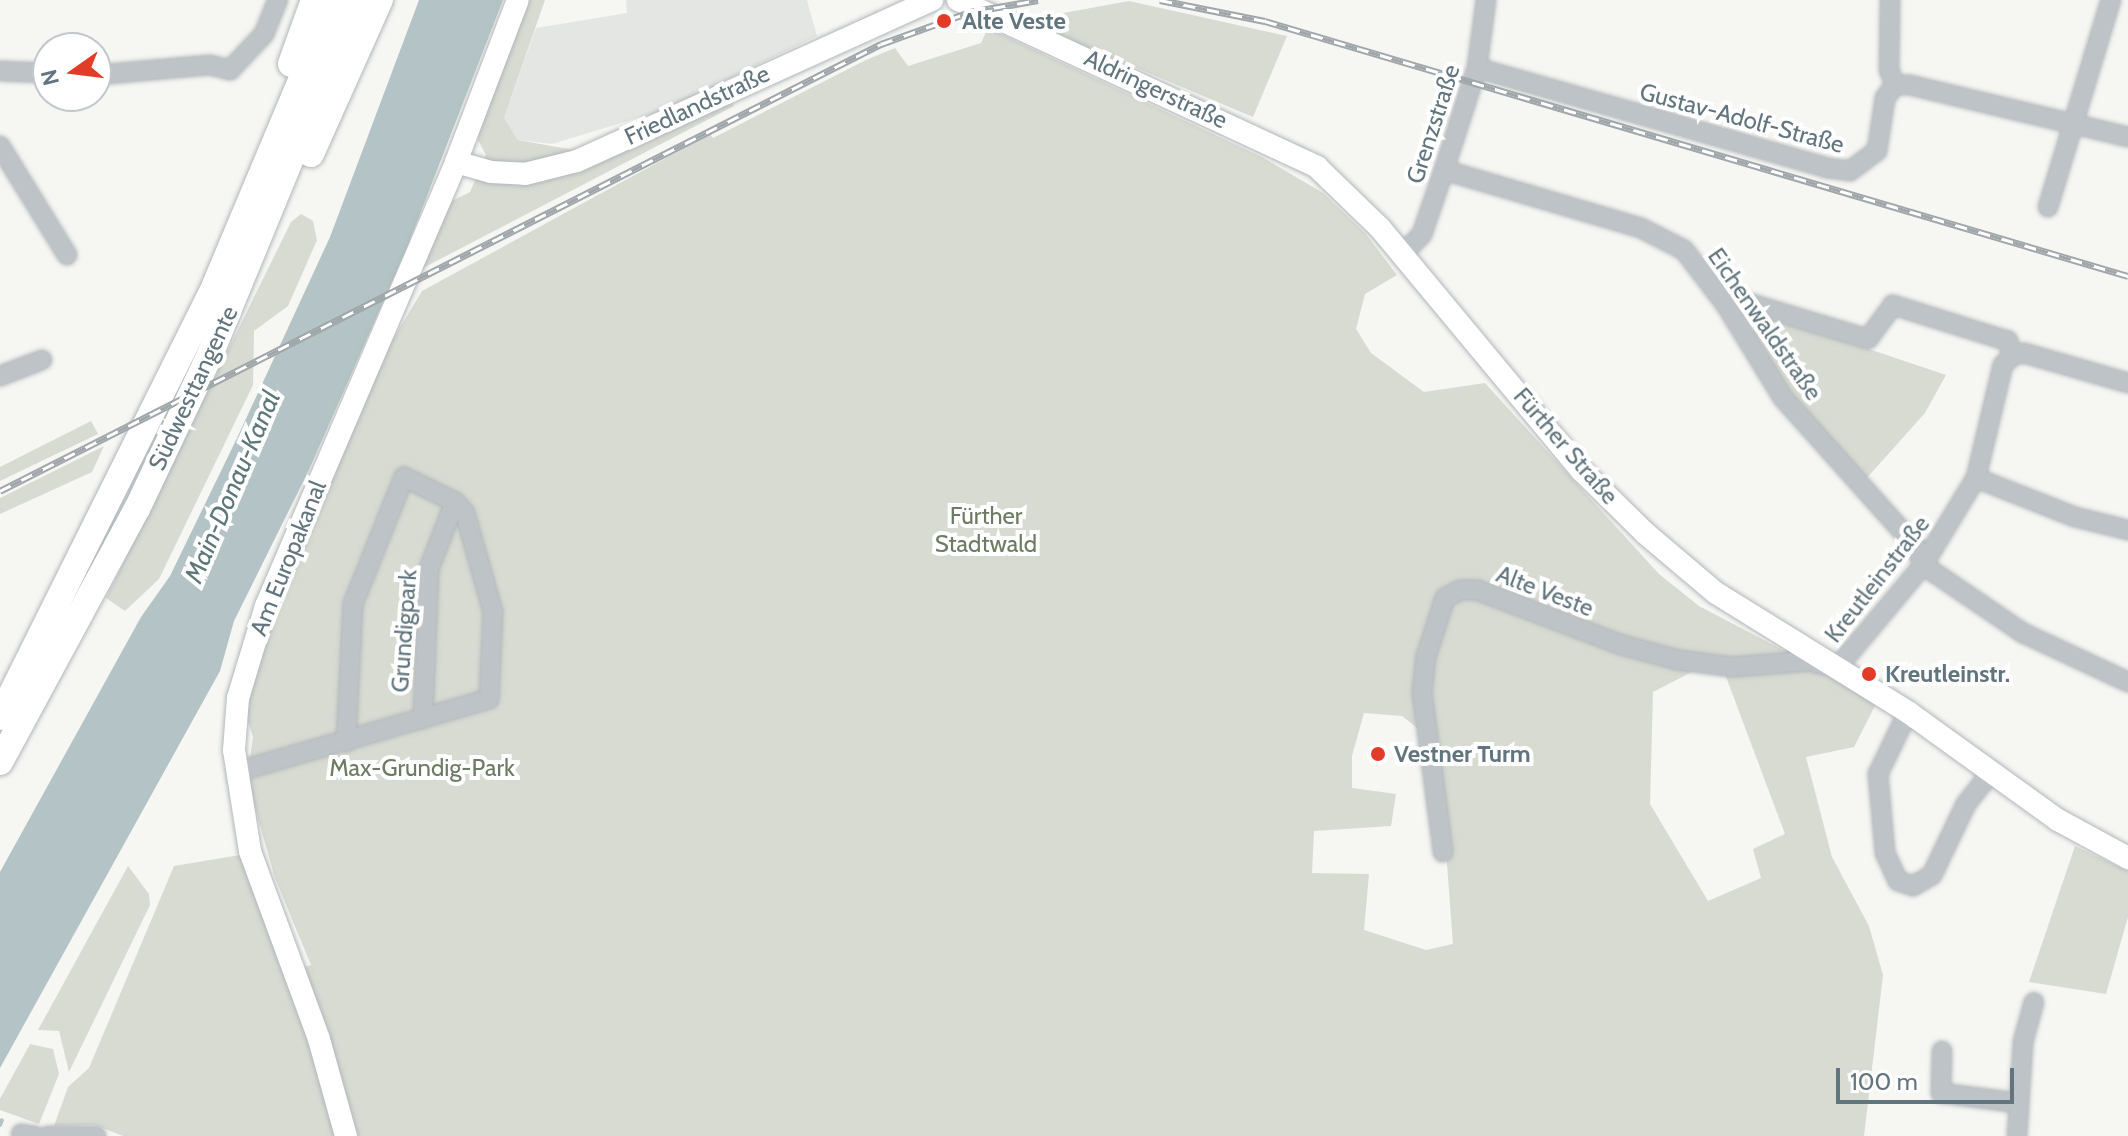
<!DOCTYPE html>
<meta charset="utf-8">
<style>
body{margin:0}
#map{position:relative;width:2128px;height:1136px;overflow:hidden;background:#f6f6f3;font-family:Cabin,sans-serif}
div>[style]{position:absolute}
[style*='--x']{left:calc(var(--x)*1px);top:calc(var(--y)*1px);width:calc(var(--w)*1px);rotate:calc(var(--a)*1deg)}
.built>*{inset:0;background:#e4e6e4}
.green>*{inset:0;background:#d7dbd2}
.water>*{inset:0;background:#b4c4c6}
.stream>*{height:4px;margin:-2px;padding:0 2px;transform-origin:2px;border-radius:2px;background:#b4c4c6}
.roads{filter:drop-shadow(0 0 2px #b1b7ba) drop-shadow(0 0 2px #b1b7ba)}
.minor>*{height:18px;margin:-9px;padding:0 9px;transform-origin:9px;border-radius:9px;background:#bdc3c6}
.major>*{height:22px;margin:-11px;padding:0 11px;transform-origin:11px;border-radius:11px;background:#fff}
.highway>*{height:26px;margin:-13px;padding:0 13px;transform-origin:13px;border-radius:13px;background:#fff}
.rail>*{height:7px;margin-top:-3.5px;transform-origin:0;background:repeating-linear-gradient(90deg,#fff 0 12px,#9fa7ab 0 24px);box-sizing:border-box;border-block:2px solid #9fa7ab}
.dots>*{width:22px;height:22px;translate:-50% -50%;box-sizing:border-box;border:4px solid #fff;border-radius:50%}
span{translate:-50% -50%;white-space:nowrap;text-align:center;line-height:1.15;-webkit-text-stroke:8px #fff;paint-order:stroke}
.poi-label{font-size:24px;color:#62757e;font-weight:700}
.left{translate:0 -50%;text-align:left}
.street-label{font-size:24px;color:#62757e}
.park-label{font-size:24px;color:#6c7b64}
.water-label{font-size:26px;color:#5c7679;font-style:italic}
.north{position:absolute;left:32px;top:32px;width:80px;height:80px;box-sizing:border-box;background:#fff;border:2px solid #c0c8cb;border-radius:50%;rotate:256deg;font-size:22px;font-weight:700;line-height:32px;text-align:center;color:#62757e}
.north::after{content:'';display:block;margin:auto;width:28px;height:36px;background:#e23b28;clip-path:polygon(50% 0,100% 100%,50% 72%,0 100%)}
.scale{position:absolute;left:1836px;top:1068px;width:178px;height:36px;box-sizing:border-box;border:4px solid #62757e;border-top:0;padding-left:10px;font-size:24px;line-height:28px;white-space:nowrap;color:#62757e;-webkit-text-stroke:6px #fff;paint-order:stroke}
</style>
<div id="map">
<div class="built">
<div style="clip-path:polygon(626px 0,807px 0,817px 36px,664px 110px,552px 144px,518px 140px,504px 118px,536px 28px,627px 13px)"></div>
</div>
<div class="green">
<div style="clip-path:polygon(525px 0,545px 0,504px 118px,518px 140px,607px 156px,730px 98px,734px 106px,421px 269px,452px 201px,470px 192px,486px 155px,478px 140px,481px 119px)"></div>
<div style="clip-path:polygon(1129px 1px,1287px 36px,1253px 117px,1042px 28px,1047px 16px)"></div>
<div style="clip-path:polygon(evenodd,988px 28px,1262px 157px,1323px 193px,1365px 233px,1397px 275px,1365px 294px,1356px 329px,1371px 353px,1424px 392px,1485px 383px,1659px 574px,1699px 606px,1878px 700px,1854px 747px,1806px 757px,1832px 857px,1869px 926px,1883px 975px,1864px 1136px,353px 1136px,305px 967px,311px 965px,275px 878px,247px 780px,253px 737px,246px 716px,269px 622px,376px 367px,422px 291px,710px 134px,713px 138px,866px 60px,895px 48px,908px 66px,981px 43px,988px 28px,1719px 658px,1785px 834px,1753px 849px,1761px 878px,1708px 901px,1650px 804px,1653px 692px,1719px 658px,988px 28px,1364px 713px,1402px 716px,1438px 744px,1453px 944px,1426px 950px,1364px 930px,1369px 874px,1312px 873px,1314px 831px,1391px 826px,1396px 794px,1352px 788px,1352px 756px,1364px 713px)"></div>
<div style="clip-path:polygon(301px 214px,313px 221px,317px 240px,288px 306px,254px 331px,253px 385px,159px 579px,125px 611px,106px 598px,291px 222px)"></div>
<div style="clip-path:polygon(1762px 313px,1946px 375px,1925px 413px,1864px 481px,1816px 430px,1750px 336px)"></div>
<div style="clip-path:polygon(91px 421px,98px 434px,0 481px,0 467px)"></div>
<div style="clip-path:polygon(104px 446px,92px 472px,0 514px,0 498px)"></div>
<div style="clip-path:polygon(2075px 846px,2128px 871px,2128px 917px,2106px 994px,2029px 982px)"></div>
<div style="clip-path:polygon(240px 855px,307px 1038px,336px 1136px,123px 1136px,95px 1125px,54px 1126px,68px 1087px,89px 1068px,174px 866px)"></div>
<div style="clip-path:polygon(128px 866px,149px 894px,150px 905px,69px 1072px,59px 1031px,38px 1030px)"></div>
<div style="clip-path:polygon(30px 1044px,53px 1049px,59px 1074px,39px 1124px,0 1110px,0 1099px)"></div>
</div>
<div class="water">
<div style="clip-path:polygon(419px 0,503px 0,406px 250px,308px 472px,234px 621px,220px 671px,0 1068px,0 872px,141px 617px,170px 576px,238px 436px,330px 237px)"></div>
</div>
<div class="stream">
<div style="--x:0;--y:1125;--w:5;--a:-68"></div>
</div>
<div class="roads">
<div class="minor">
<div style="--x:1890;--y:0;--w:70;--a:90.8"></div>
<div style="--x:1889;--y:70;--w:16;--a:68"></div>
<div style="--x:1477;--y:68;--w:364;--a:15.9"></div>
<div style="--x:1827;--y:168;--w:23;--a:7"></div>
<div style="--x:1850;--y:171;--w:34;--a:-37"></div>
<div style="--x:1877;--y:151;--w:54;--a:-81.4"></div>
<div style="--x:1885;--y:98;--w:16;--a:-52"></div>
<div style="--x:1895;--y:85;--w:15;--a:0"></div>
<div style="--x:1910;--y:85;--w:224;--a:13.4"></div>
<div style="--x:0;--y:71;--w:48;--a:2.4"></div>
<div style="--x:96;--y:75;--w:114;--a:-5"></div>
<div style="--x:210;--y:65;--w:21;--a:14"></div>
<div style="--x:230;--y:70;--w:50;--a:-46.6"></div>
<div style="--x:264;--y:34;--w:37;--a:-68"></div>
<div style="--x:0;--y:146;--w:128;--a:58.4"></div>
<div style="--x:1444;--y:170;--w:205;--a:16.4"></div>
<div style="--x:1641;--y:228;--w:48;--a:27.1"></div>
<div style="--x:1684;--y:250;--w:69;--a:52.6"></div>
<div style="--x:1726;--y:305;--w:109;--a:58.5"></div>
<div style="--x:1783;--y:398;--w:200;--a:48.2"></div>
<div style="--x:1916;--y:547;--w:19;--a:69"></div>
<div style="--x:1923;--y:565;--w:121;--a:34.2"></div>
<div style="--x:2023;--y:633;--w:116;--a:25"></div>
<div style="--x:2048;--y:207;--w:216;--a:-73.1"></div>
<div style="--x:1403;--y:254;--w:28;--a:-46"></div>
<div style="--x:1422;--y:234;--w:68;--a:-71"></div>
<div style="--x:1444;--y:170;--w:107;--a:-72.1"></div>
<div style="--x:1477;--y:68;--w:69;--a:-82.5"></div>
<div style="--x:2012;--y:356;--w:12;--a:-14"></div>
<div style="--x:2024;--y:353;--w:108;--a:16.1"></div>
<div style="--x:0;--y:376;--w:45;--a:-20.9"></div>
<div style="--x:1976;--y:478;--w:106;--a:21.5"></div>
<div style="--x:2075;--y:517;--w:55;--a:13.8"></div>
<div style="--x:1908;--y:712;--w:69;--a:115.8"></div>
<div style="--x:1878;--y:774;--w:79;--a:84.9"></div>
<div style="--x:1885;--y:853;--w:31;--a:65"></div>
<div style="--x:1898;--y:881;--w:16;--a:18"></div>
<div style="--x:1913;--y:886;--w:22;--a:-30"></div>
<div style="--x:1932;--y:875;--w:79;--a:-64.4"></div>
<div style="--x:1966;--y:804;--w:43;--a:-51.5"></div>
<div style="--x:346;--y:742;--w:138;--a:-87.1"></div>
<div style="--x:353;--y:604;--w:137;--a:-68.1"></div>
<div style="--x:404;--y:477;--w:57;--a:26.1"></div>
<div style="--x:455;--y:502;--w:72;--a:111.2"></div>
<div style="--x:429;--y:569;--w:150;--a:92.3"></div>
<div style="--x:236;--y:772;--w:263;--a:-16.1"></div>
<div style="--x:489;--y:699;--w:87;--a:-87.4"></div>
<div style="--x:493;--y:612;--w:103;--a:-105.8"></div>
<div style="--x:465;--y:513;--w:15;--a:-132"></div>
<div style="--x:1443;--y:852;--w:160;--a:-97.5"></div>
<div style="--x:1422;--y:693;--w:36;--a:-84"></div>
<div style="--x:1426;--y:657;--w:62;--a:-72.1"></div>
<div style="--x:1445;--y:598;--w:18;--a:-27"></div>
<div style="--x:1461;--y:590;--w:16;--a:0"></div>
<div style="--x:1477;--y:590;--w:155;--a:20.8"></div>
<div style="--x:1622;--y:645;--w:58;--a:15"></div>
<div style="--x:1678;--y:660;--w:54;--a:7.4"></div>
<div style="--x:1732;--y:667;--w:78;--a:-4.4"></div>
<div style="--x:1810;--y:661;--w:28;--a:15"></div>
<div style="--x:1837;--y:668;--w:134;--a:-50.1"></div>
<div style="--x:1923;--y:565;--w:102;--a:-58.7"></div>
<div style="--x:1976;--y:478;--w:116;--a:-76.6"></div>
<div style="--x:2003;--y:365;--w:13;--a:-45"></div>
<div style="--x:2012;--y:356;--w:16;--a:-105"></div>
<div style="--x:2008;--y:341;--w:121;--a:-162.6"></div>
<div style="--x:1893;--y:305;--w:42;--a:126.3"></div>
<div style="--x:1868;--y:339;--w:121;--a:-163.2"></div>
<div style="--x:1752;--y:304;--w:26;--a:178"></div>
<div style="--x:1942;--y:1051;--w:42;--a:91.4"></div>
<div style="--x:1941;--y:1093;--w:78;--a:7.4"></div>
<div style="--x:21;--y:1134;--w:15;--a:8"></div>
<div style="--x:48;--y:1136;--w:48;--a:0"></div>
<div style="--x:2017;--y:1136;--w:94;--a:-86.3"></div>
<div style="--x:2023;--y:1042;--w:41;--a:-74.6"></div>
</div>
<div class="major">
<div style="--x:958;--y:0;--w:396;--a:24.9"></div>
<div style="--x:1317;--y:167;--w:88;--a:44.1"></div>
<div style="--x:1380;--y:228;--w:315;--a:50.3"></div>
<div style="--x:1581;--y:470;--w:90;--a:44.5"></div>
<div style="--x:1645;--y:533;--w:93;--a:40.2"></div>
<div style="--x:1716;--y:593;--w:226;--a:31.8"></div>
<div style="--x:1908;--y:712;--w:185;--a:35.8"></div>
<div style="--x:2058;--y:820;--w:80;--a:28.5"></div>
<div style="--x:456;--y:162;--w:36;--a:16"></div>
<div style="--x:491;--y:172;--w:34;--a:3"></div>
<div style="--x:525;--y:174;--w:54;--a:-14"></div>
<div style="--x:577;--y:161;--w:390;--a:-24.4"></div>
<div style="--x:346;--y:1136;--w:101;--a:-105.6"></div>
<div style="--x:319;--y:1039;--w:200;--a:-110.2"></div>
<div style="--x:250;--y:851;--w:102;--a:-99"></div>
<div style="--x:234;--y:750;--w:52;--a:-85.6"></div>
<div style="--x:238;--y:698;--w:96;--a:-73.1"></div>
<div style="--x:266;--y:606;--w:483;--a:-66.8"></div>
<div style="--x:456;--y:162;--w:173;--a:-69.1"></div>
</div>
<div class="highway">
<div style="--x:291;--y:64;--w:68;--a:-70.2"></div>
<div style="--x:311;--y:154;--w:169;--a:-65.9"></div>
<div style="--x:0;--y:717;--w:483;--a:-63.5"></div>
<div style="--x:215;--y:285;--w:309;--a:-67.2"></div>
<div style="--x:0;--y:762;--w:288;--a:-61.6"></div>
<div style="--x:137;--y:509;--w:176;--a:-64.7"></div>
<div style="--x:212;--y:350;--w:378;--a:-67.6"></div>
</div>
</div>
<div class="rail">
<div style="--x:1160;--y:0;--w:107;--a:11.3"></div>
<div style="--x:1265;--y:21;--w:900;--a:16.46"></div>
<div style="--x:0;--y:491;--w:988;--a:-26.9"></div>
<div style="--x:881;--y:44;--w:95;--a:-19.8"></div>
<div style="--x:970;--y:12;--w:69;--a:-10"></div>
</div>
<div class="dots">
<div style="left:944px;top:21px;background:#e23b28"></div>
<div style="left:1869px;top:674px;background:#e23b28"></div>
<div style="left:1378px;top:754px;background:#e23b28"></div>
</div>
<div class="poi-label">
<span class="left" style="left:962px;top:21px">Alte Veste</span>
<span class="left" style="left:1885px;top:674px">Kreutleinstr.</span>
<span class="left" style="left:1394px;top:754px">Vestner Turm</span>
</div>
<div class="street-label">
<span style="left:1156px;top:89px;rotate:25deg">Aldringerstraße</span>
<span style="left:697px;top:105px;rotate:-25deg">Friedlandstraße</span>
<span style="left:1742px;top:118px;rotate:15deg">Gustav-Adolf-Straße</span>
<span style="left:1433px;top:124px;rotate:-72deg">Grenzstraße</span>
<span style="left:1765px;top:324px;rotate:55deg">Eichenwaldstraße</span>
<span style="left:193px;top:388px;rotate:-65deg">Südwesttangente</span>
<span style="left:1566px;top:446px;rotate:49deg">Fürther Straße</span>
<span style="left:288px;top:558px;rotate:-68deg">Am Europakanal</span>
<span style="left:1877px;top:579px;rotate:-52deg">Kreutleinstraße</span>
<span style="left:1545px;top:591px;rotate:21deg">Alte Veste</span>
<span style="left:404px;top:631px;rotate:-86deg">Grundigpark</span>
</div>
<div class="park-label">
<span style="left:986px;top:530px">Fürther<br>Stadtwald</span>
<span style="left:422px;top:768px">Max-Grundig-Park</span>
</div>
<div class="water-label">
<span style="left:233px;top:487px;rotate:-67deg">Main-Donau-Kanal</span>
</div>
<div class="north">N</div>
<div class="scale">100 m</div>
</div>
